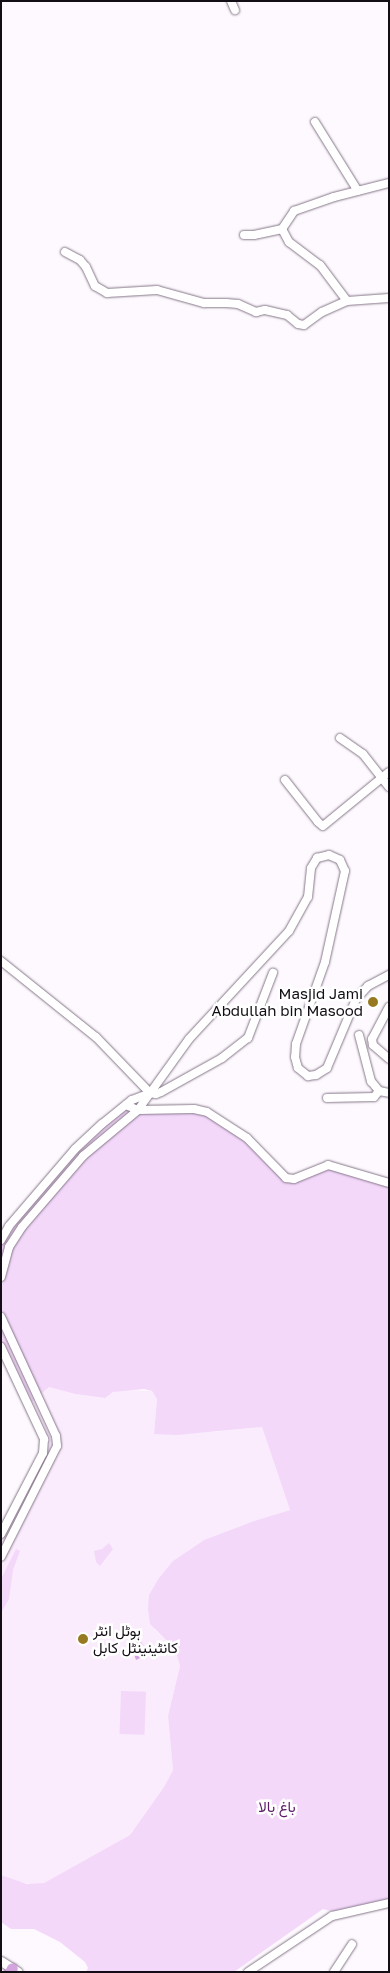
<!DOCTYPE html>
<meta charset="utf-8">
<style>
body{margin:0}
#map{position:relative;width:390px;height:1973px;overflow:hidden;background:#fdf9fe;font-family:"Golos Text",Vazirmatn,sans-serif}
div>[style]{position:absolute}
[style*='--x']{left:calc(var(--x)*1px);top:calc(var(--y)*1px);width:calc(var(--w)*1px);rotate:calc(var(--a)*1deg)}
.built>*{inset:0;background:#faecfd}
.green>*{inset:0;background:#f3d8fa;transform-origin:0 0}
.water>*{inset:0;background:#d4a0e1}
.roads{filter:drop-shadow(0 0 1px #867689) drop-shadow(0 0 1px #867689)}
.minor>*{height:8px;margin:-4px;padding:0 4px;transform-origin:4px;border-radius:4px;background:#fff}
.tertiary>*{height:9px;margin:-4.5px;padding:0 4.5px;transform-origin:4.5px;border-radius:4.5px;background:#fff}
.primary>*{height:11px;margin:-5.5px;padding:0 5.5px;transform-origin:5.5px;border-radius:5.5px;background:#d3a4de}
.dots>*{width:14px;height:14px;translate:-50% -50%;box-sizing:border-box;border:2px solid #fff;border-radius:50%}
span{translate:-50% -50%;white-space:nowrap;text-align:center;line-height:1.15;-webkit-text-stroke:5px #fff;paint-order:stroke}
.poi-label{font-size:15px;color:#130e15}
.right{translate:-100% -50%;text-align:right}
.left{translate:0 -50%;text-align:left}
.park-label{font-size:15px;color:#5b1c69}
.frame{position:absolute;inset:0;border:2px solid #130e15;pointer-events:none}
</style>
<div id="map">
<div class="built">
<div style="clip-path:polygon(49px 1387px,75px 1394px,104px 1398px,113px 1392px,123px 1390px,152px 1391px,157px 1399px,154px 1434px,213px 1432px,262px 1427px,290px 1510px,254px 1521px,204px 1540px,173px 1561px,154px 1629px,175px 1649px,180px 1666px,168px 1716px,173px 1770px,164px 1787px,130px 1835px,44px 1883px,37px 1885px,15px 1881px,1px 1875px,1px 1534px,43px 1453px,44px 1439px,29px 1405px)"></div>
</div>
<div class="green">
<div style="clip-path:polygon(126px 1105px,207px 1112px,247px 1138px,286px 1178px,328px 1165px,389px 1183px,389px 1899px,335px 1912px,323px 1909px,234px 1972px,86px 1972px,88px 1968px,85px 1962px,60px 1942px,34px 1929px,11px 1929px,1px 1922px,1px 1875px,27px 1884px,44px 1883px,130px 1835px,164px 1787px,173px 1770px,168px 1716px,180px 1666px,175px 1649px,150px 1624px,148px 1609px,149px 1595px,159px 1578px,173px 1561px,204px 1540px,254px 1521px,290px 1510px,262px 1427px,177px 1435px,154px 1434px,157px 1399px,152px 1391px,144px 1389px,113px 1392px,105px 1398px,75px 1394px,49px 1387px,29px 1405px,1px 1347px,1px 1240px,75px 1149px)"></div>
<div style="clip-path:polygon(109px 1543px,113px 1549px,100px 1566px,96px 1562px,94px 1551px,102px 1549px)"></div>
<div style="clip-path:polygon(16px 1549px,20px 1551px,13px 1570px,9px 1599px,1px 1613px,1px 1579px)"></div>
<div style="left:121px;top:1691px;width:25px;height:43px;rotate:2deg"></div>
</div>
<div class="water">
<div style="clip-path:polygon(135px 1635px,150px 1653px,136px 1660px,129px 1639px)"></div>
</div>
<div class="roads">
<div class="minor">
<div style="--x:231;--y:1;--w:10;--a:66"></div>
<div style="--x:315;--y:122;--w:81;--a:58.1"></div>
<div style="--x:282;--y:229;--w:15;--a:62"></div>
<div style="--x:289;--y:242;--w:39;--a:37"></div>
<div style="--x:320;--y:265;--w:45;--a:53.1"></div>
<div style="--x:244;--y:235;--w:10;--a:0"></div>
<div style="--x:254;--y:235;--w:29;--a:-12"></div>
<div style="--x:282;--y:229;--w:22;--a:-56"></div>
<div style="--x:294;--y:211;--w:42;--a:-19.3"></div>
<div style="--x:334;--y:197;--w:57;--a:-14.3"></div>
<div style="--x:65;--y:252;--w:17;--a:28"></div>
<div style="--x:80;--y:260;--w:9;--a:49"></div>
<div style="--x:86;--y:267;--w:21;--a:65"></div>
<div style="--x:95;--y:286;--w:14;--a:30"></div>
<div style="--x:107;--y:293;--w:50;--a:-3.4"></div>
<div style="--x:157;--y:290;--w:49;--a:15.5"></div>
<div style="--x:204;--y:303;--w:22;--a:0"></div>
<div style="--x:226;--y:303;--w:12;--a:5"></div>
<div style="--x:238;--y:304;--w:20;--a:24"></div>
<div style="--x:256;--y:312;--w:9;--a:-13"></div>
<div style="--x:265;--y:310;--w:23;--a:13"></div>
<div style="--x:287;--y:315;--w:14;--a:39"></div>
<div style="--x:298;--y:324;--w:6;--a:9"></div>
<div style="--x:304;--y:325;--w:22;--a:-36"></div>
<div style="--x:322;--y:312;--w:27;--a:-24"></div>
<div style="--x:347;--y:301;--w:42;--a:-4.1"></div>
<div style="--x:340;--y:738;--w:28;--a:35"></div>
<div style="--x:363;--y:754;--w:42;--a:51.8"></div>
<div style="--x:285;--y:780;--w:53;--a:51.8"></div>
<div style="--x:318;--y:822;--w:6;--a:39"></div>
<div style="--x:323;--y:826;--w:85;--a:-39.3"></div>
<div style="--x:1;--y:961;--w:122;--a:38.7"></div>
<div style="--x:96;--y:1037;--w:78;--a:46"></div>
<div style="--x:389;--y:1007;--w:36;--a:118"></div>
<div style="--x:372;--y:1039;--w:6;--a:81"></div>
<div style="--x:373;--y:1045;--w:21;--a:41"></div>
<div style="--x:359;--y:1035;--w:48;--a:75.4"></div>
<div style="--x:371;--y:1081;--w:13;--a:51"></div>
<div style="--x:379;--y:1091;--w:10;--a:11"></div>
<div style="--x:327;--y:1098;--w:47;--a:-1.2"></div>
<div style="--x:374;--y:1097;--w:8;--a:-50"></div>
<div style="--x:126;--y:1105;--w:13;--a:23"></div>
<div style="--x:138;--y:1110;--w:56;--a:-1"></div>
<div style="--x:194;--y:1109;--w:13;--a:13"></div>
<div style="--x:207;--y:1112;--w:48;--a:33"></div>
<div style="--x:247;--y:1138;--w:56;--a:45.7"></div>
<div style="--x:286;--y:1178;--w:8;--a:7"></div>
<div style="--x:294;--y:1179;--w:37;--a:-22"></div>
<div style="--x:328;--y:1165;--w:64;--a:16.4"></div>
<div style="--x:1;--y:1240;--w:16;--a:-60"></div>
<div style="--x:9;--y:1226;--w:101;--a:-49.4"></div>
<div style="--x:75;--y:1149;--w:37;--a:-43"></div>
<div style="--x:102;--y:1124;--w:38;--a:-39"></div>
<div style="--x:132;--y:1100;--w:19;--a:-21"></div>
<div style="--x:150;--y:1093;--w:6;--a:9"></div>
<div style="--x:156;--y:1094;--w:5;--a:-22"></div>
<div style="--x:161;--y:1092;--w:70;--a:-29.1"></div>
<div style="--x:222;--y:1058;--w:33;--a:-38"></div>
<div style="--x:248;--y:1038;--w:70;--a:-69"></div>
<div style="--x:1;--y:1277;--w:31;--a:-75"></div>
<div style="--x:9;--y:1247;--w:24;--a:-57"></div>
<div style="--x:22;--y:1227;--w:94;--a:-49.3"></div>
<div style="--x:83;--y:1156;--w:72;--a:-39.9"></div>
<div style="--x:138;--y:1110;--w:87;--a:-54.3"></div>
<div style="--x:189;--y:1039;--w:147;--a:-47.2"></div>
<div style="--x:289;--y:931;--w:39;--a:-61"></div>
<div style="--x:308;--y:897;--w:29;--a:-84"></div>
<div style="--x:311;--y:868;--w:12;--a:-59"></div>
<div style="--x:317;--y:858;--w:12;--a:-14"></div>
<div style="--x:329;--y:855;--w:12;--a:24"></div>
<div style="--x:340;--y:860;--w:12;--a:66"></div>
<div style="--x:345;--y:871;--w:93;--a:102.4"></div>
<div style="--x:325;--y:962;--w:87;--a:109.5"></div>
<div style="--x:296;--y:1044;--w:13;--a:94"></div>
<div style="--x:295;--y:1057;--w:11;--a:75"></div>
<div style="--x:298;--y:1068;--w:13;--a:39"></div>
<div style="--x:308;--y:1076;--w:8;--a:-7"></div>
<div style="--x:316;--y:1075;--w:13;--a:-32"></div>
<div style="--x:327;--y:1068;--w:75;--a:-67.2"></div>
<div style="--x:356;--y:999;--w:18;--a:-47"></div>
<div style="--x:368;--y:986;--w:24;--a:-28"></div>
<div style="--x:1;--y:1317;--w:131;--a:65.2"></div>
<div style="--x:56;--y:1436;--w:10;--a:84"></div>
<div style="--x:57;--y:1446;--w:124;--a:116.8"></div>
<div style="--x:1;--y:1347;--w:102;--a:64.9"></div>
<div style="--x:44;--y:1439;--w:14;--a:94"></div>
<div style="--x:43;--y:1453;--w:91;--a:117.4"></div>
<div style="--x:248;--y:1972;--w:101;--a:-33.7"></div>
<div style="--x:332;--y:1916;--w:58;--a:-12.8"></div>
<div style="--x:334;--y:1972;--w:33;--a:-57"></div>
</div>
<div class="tertiary">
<div style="--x:1;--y:1961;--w:20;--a:33"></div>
</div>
<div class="primary">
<div style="--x:10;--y:1972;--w:4;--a:-63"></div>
</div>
</div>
<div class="dots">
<div style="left:373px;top:1002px;background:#977921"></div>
<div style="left:83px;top:1639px;background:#977921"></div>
</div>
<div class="poi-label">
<span class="right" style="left:363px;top:1002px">Masjid Jami<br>Abdullah bin Masood</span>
<span class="left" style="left:93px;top:1639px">ہوٹل انٹر<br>کانٹینینٹل کابل</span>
</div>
<div class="park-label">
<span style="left:277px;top:1807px">باغ بالا</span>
</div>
<div class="frame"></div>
</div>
